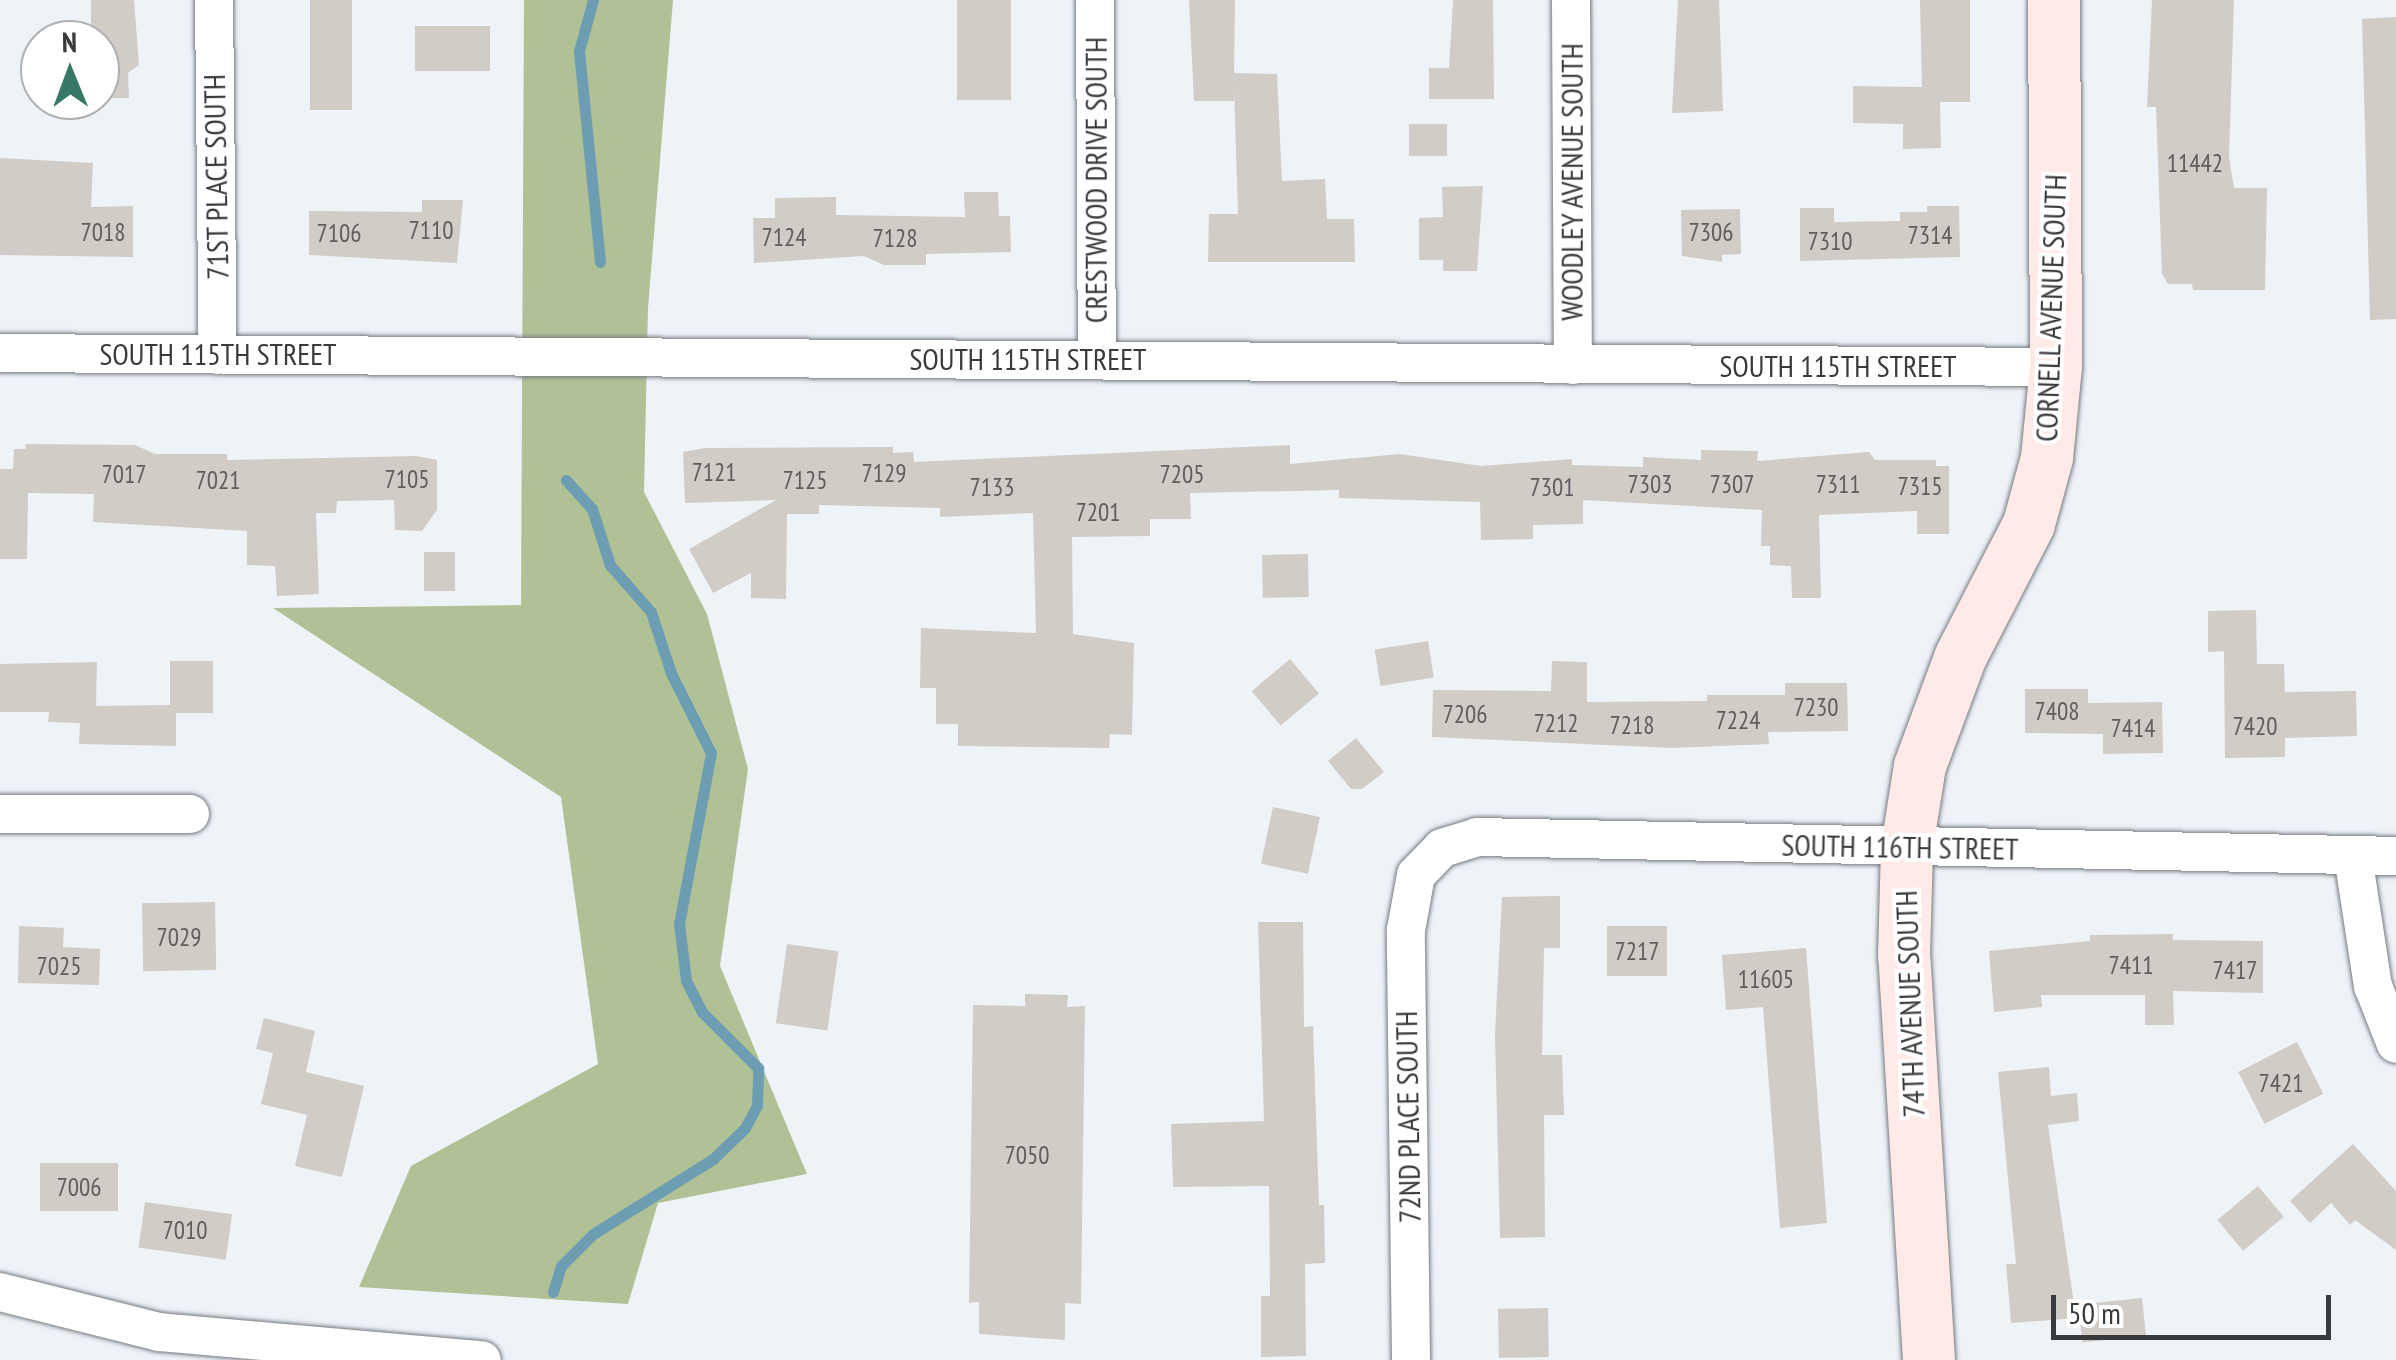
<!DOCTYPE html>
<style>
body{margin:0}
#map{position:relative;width:2396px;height:1360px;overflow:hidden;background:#eef3f8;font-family:"PT Sans Narrow",sans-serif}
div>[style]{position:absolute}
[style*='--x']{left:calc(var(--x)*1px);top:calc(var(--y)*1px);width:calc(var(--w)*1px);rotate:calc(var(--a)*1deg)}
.forest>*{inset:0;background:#b1c196}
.stream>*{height:11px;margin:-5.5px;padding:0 5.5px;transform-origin:5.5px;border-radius:5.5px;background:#6c9db3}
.building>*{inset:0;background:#d1ccc6;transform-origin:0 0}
.roads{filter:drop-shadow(0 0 2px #767b80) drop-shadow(0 0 2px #767b80)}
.street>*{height:38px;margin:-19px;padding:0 19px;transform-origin:19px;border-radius:19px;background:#fff}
.secondary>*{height:52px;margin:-26px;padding:0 26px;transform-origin:26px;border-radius:26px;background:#ffeae8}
span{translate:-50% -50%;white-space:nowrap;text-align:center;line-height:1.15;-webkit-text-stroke:8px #fff;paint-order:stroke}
.number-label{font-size:25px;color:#5e5e5e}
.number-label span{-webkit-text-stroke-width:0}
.street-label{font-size:30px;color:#383a3c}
.north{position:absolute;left:20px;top:20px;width:100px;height:100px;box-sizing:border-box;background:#fff;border:2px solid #afb0b1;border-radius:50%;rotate:359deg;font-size:28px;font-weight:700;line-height:40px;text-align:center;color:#383a3c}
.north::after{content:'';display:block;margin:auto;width:35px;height:45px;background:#387866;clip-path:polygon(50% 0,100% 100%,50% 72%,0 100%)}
.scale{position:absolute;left:2051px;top:1295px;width:280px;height:45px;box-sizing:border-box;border:5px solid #383a3c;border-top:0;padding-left:12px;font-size:30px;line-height:35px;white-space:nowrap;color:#383a3c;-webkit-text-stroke:8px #fff;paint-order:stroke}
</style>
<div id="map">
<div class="forest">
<div style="clip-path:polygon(524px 0,673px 0,648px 308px,644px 492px,707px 614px,748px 769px,720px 966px,807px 1174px,658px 1203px,628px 1304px,359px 1287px,411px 1166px,598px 1064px,561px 797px,273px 608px,521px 605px)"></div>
</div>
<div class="stream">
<div style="--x:593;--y:0;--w:53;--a:105.4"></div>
<div style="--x:579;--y:51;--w:212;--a:84.3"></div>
<div style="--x:553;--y:1292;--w:27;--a:-73"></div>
<div style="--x:561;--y:1266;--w:45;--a:-45"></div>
<div style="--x:593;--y:1234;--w:142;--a:-32"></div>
<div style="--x:713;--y:1159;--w:45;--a:-44.1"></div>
<div style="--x:745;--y:1128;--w:26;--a:-62"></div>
<div style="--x:757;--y:1105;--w:37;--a:-88"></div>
<div style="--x:758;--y:1068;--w:79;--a:-135"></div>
<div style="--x:702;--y:1012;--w:36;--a:-117"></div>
<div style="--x:686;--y:980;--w:56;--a:-97.1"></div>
<div style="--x:679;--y:924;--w:174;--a:-79.4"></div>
<div style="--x:711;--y:753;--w:89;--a:-116.6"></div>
<div style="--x:671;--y:673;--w:64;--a:-108.2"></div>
<div style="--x:651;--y:612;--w:62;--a:-131.1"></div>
<div style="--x:610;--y:565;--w:59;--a:-107.8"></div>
<div style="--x:592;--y:509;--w:39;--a:-132"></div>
</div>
<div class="building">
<div style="clip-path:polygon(91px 0,134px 0,139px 65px,128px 73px,129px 98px,100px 98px,100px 40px,91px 40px)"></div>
<div style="left:310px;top:0;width:42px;height:110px"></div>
<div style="left:957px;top:0;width:54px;height:100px"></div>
<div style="clip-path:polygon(1189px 0,1235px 0,1234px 73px,1277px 74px,1282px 181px,1325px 179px,1327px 219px,1354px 219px,1355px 262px,1208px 262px,1209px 214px,1238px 214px,1234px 87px,1234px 101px,1194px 101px)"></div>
<div style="clip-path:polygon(1453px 0,1493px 0,1494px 99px,1429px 99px,1429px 68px,1449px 68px)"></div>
<div style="clip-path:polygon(1678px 0,1719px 0,1723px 111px,1672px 113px)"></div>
<div style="clip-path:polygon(1920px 0,1970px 0,1970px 102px,1940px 102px,1941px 148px,1903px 149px,1903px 124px,1853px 123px,1853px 86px,1922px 87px)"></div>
<div style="clip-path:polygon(2152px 0,2234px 0,2229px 157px,2234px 188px,2267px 188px,2265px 290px,2193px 290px,2192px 284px,2168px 284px,2162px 274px,2156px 107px,2147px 107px)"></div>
<div style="clip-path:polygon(2396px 17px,2396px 319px,2370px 320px,2362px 19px)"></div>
<div style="left:415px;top:26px;width:75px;height:45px"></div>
<div style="left:1409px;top:124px;width:38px;height:32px"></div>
<div style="clip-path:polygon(0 158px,93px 163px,91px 207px,133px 206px,133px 257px,0 255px)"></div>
<div style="clip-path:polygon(1483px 186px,1477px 271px,1443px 271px,1443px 260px,1419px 260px,1419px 218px,1443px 217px,1442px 187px)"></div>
<div style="clip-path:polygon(964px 192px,998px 192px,999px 216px,1010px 216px,1011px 252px,926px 254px,926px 265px,884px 265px,864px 256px,754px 263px,753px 218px,775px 218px,775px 198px,836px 197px,836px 215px,965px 217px)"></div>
<div style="clip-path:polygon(422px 200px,463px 200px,457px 263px,309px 255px,309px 211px,422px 212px)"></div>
<div style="clip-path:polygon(1927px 206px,1959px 206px,1960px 257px,1800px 261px,1800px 208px,1834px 208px,1834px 222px,1900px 221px,1900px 212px,1927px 212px)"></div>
<div style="clip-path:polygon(1740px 209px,1741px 254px,1722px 255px,1722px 262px,1682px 256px,1681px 210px)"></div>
<div style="clip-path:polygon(25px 444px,135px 445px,155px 454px,227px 454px,227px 460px,417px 456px,437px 460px,437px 510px,422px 531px,395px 530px,394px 500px,337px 501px,336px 513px,316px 513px,319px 594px,277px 596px,275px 566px,247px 565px,247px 531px,93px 522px,94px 494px,28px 493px,27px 559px,0 559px,0 469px,13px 469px,14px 449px,26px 449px)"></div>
<div style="clip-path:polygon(1290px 445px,1290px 464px,1400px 454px,1481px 466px,1572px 459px,1572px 465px,1643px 467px,1643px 457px,1701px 460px,1701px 450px,1758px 451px,1757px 461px,1869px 452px,1875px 460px,1936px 460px,1936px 466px,1949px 466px,1949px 534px,1917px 534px,1917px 511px,1819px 515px,1821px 598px,1792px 598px,1791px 566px,1770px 565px,1770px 546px,1761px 546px,1762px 510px,1583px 500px,1583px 524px,1533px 525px,1533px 539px,1481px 540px,1480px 502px,1339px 498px,1339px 490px,1190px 493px,1191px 519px,1150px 519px,1150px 536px,1072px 537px,1073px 634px,1134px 643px,1132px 735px,1110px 734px,1109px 748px,958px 746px,958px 724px,936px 724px,936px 688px,920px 688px,921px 628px,1036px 633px,1033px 513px,940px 517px,940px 508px,819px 505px,819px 514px,787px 514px,786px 599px,751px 598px,751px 573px,713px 593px,689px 549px,776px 500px,685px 503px,683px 452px,705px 448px,893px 447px,893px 453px,913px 452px,914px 462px)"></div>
<div style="left:424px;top:552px;width:31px;height:39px"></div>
<div style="left:1308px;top:554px;width:43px;height:46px;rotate:89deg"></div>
<div style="clip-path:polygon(2256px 610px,2257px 664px,2284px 664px,2285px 692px,2356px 691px,2357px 736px,2285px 738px,2285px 757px,2225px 758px,2224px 651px,2208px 652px,2208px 611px)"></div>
<div style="left:1428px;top:641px;width:37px;height:54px;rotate:81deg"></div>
<div style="left:1290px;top:659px;width:45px;height:50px;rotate:50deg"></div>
<div style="clip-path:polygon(170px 661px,213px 661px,213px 713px,176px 713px,176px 746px,79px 744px,80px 723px,48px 722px,49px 712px,0 712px,0 664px,97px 662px,96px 706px,170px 705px)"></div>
<div style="clip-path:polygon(1552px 661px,1587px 662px,1587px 702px,1707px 701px,1707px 695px,1785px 695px,1785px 683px,1847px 683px,1848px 731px,1768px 732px,1769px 744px,1672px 748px,1432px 737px,1433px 690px,1551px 691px)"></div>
<div style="clip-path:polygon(2025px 689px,2088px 689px,2088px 703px,2162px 702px,2163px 753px,2103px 754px,2103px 734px,2025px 733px)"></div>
<div style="clip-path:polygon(1356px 738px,1384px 772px,1362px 789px,1351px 789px,1328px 761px)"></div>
<div style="left:1273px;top:807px;width:48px;height:58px;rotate:12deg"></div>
<div style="clip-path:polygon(1560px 896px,1560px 948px,1544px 948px,1542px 1055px,1562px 1055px,1564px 1115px,1544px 1115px,1545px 1237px,1500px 1238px,1495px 1034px,1502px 897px)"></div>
<div style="left:215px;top:902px;width:68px;height:73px;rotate:89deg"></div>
<div style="clip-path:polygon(1258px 922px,1303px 922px,1304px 1027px,1313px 1026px,1319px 1205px,1324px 1205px,1325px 1263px,1305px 1264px,1306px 1356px,1261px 1357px,1261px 1296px,1270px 1296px,1269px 1186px,1173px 1187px,1171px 1124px,1264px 1121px)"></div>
<div style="clip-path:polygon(19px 926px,64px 928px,63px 947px,100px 949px,99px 985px,18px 983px)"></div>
<div style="left:1607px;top:926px;width:60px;height:50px"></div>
<div style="clip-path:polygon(2173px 934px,2173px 940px,2263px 941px,2263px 993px,2173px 991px,2174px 1025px,2145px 1025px,2145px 995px,2041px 995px,2042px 1007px,1994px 1012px,1989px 951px,2090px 941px,2090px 935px)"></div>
<div style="left:787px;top:944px;width:52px;height:80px;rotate:8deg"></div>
<div style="clip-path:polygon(1806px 948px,1827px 1223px,1780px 1228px,1763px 1007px,1726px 1010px,1722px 955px)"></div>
<div style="clip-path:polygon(1025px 994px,1068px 995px,1067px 1007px,1085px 1006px,1081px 1304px,1065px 1303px,1065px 1340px,979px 1334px,979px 1302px,969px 1303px,973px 1005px,1025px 1006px)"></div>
<div style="clip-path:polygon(264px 1018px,315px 1031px,306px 1072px,364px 1086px,342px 1177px,295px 1166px,307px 1115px,261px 1104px,273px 1053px,256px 1049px)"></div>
<div style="left:2297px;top:1042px;width:58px;height:66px;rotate:63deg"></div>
<div style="clip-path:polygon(2049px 1067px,2051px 1096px,2077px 1093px,2079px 1121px,2048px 1125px,2076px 1318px,2011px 1323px,2006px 1264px,2016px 1264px,1998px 1072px)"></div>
<div style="clip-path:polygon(2353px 1144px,2396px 1191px,2396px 1250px,2355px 1220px,2350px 1225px,2331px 1203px,2310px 1223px,2290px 1201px)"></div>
<div style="left:40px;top:1163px;width:78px;height:48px"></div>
<div style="left:2258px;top:1186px;width:40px;height:53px;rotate:50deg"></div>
<div style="left:145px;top:1202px;width:88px;height:46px;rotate:8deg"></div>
<div style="left:2142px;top:1298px;width:38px;height:64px;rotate:84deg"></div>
<div style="left:1548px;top:1308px;width:49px;height:50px;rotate:89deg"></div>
</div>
<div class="roads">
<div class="street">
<div style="--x:214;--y:0;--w:355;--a:89.4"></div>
<div style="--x:1095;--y:0;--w:359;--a:89.7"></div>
<div style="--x:1571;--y:0;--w:365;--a:89.7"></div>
<div style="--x:0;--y:353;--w:2056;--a:0.39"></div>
<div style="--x:0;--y:814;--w:190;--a:0"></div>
<div style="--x:2353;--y:856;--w:132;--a:81.3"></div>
<div style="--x:2373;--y:986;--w:62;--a:68.4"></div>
<div style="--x:0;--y:1292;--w:164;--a:14.1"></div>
<div style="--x:159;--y:1332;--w:324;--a:5"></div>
<div style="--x:1411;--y:1360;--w:430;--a:-90.7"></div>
<div style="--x:1406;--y:930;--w:56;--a:-79.7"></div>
<div style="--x:1416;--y:875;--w:37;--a:-46"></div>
<div style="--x:1442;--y:848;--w:37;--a:-17"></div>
<div style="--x:1477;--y:837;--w:919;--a:1.18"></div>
</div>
<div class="secondary">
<div style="--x:1929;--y:1360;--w:405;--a:-93.5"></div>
<div style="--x:1904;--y:956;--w:109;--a:-88.4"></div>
<div style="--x:1907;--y:847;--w:82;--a:-80.9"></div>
<div style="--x:1920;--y:766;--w:117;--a:-69.6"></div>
<div style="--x:1961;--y:656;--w:148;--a:-62.7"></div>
<div style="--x:2029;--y:524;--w:68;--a:-74.7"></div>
<div style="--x:2047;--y:458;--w:91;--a:-84.4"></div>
<div style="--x:2056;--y:367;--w:367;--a:-90.3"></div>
</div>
</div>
<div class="number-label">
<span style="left:2195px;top:163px">11442</span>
<span style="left:431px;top:230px">7110</span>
<span style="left:103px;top:232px">7018</span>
<span style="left:1711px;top:232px">7306</span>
<span style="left:339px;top:233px">7106</span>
<span style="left:1930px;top:235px">7314</span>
<span style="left:784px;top:237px">7124</span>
<span style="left:895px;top:238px">7128</span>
<span style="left:1830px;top:241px">7310</span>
<span style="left:714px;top:472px">7121</span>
<span style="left:884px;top:473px">7129</span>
<span style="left:124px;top:474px">7017</span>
<span style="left:1182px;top:474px">7205</span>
<span style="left:407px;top:479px">7105</span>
<span style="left:218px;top:480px">7021</span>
<span style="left:805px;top:480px">7125</span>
<span style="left:1650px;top:484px">7303</span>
<span style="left:1732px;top:484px">7307</span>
<span style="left:1838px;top:484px">7311</span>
<span style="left:1920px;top:486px">7315</span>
<span style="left:992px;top:487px">7133</span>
<span style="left:1552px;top:487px">7301</span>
<span style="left:1098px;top:512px">7201</span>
<span style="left:1816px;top:707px">7230</span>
<span style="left:2057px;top:711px">7408</span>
<span style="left:1465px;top:714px">7206</span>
<span style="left:1738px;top:720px">7224</span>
<span style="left:1556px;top:723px">7212</span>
<span style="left:1632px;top:725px">7218</span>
<span style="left:2255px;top:726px">7420</span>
<span style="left:2133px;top:728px">7414</span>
<span style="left:179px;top:937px">7029</span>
<span style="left:1637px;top:951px">7217</span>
<span style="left:2131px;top:965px">7411</span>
<span style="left:59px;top:966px">7025</span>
<span style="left:2235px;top:970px">7417</span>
<span style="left:1766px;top:979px">11605</span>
<span style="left:2281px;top:1083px">7421</span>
<span style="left:1027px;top:1155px">7050</span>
<span style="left:79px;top:1187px">7006</span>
<span style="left:185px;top:1230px">7010</span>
</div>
<div class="street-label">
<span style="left:216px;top:177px;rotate:-91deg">71ST PLACE SOUTH</span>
<span style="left:1096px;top:180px;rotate:-90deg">CRESTWOOD DRIVE SOUTH</span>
<span style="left:1572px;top:182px;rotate:-90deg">WOODLEY AVENUE SOUTH</span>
<span style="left:2051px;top:308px;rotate:-88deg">CORNELL AVENUE SOUTH</span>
<span style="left:218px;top:354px">SOUTH 115TH STREET</span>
<span style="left:1028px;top:359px">SOUTH 115TH STREET</span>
<span style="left:1838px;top:366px">SOUTH 115TH STREET</span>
<span style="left:1900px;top:847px;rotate:1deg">SOUTH 116TH STREET</span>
<span style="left:1910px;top:1004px;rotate:-92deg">74TH AVENUE SOUTH</span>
<span style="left:1408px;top:1117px;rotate:-91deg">72ND PLACE SOUTH</span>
</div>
<div class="north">N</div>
<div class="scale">50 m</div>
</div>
